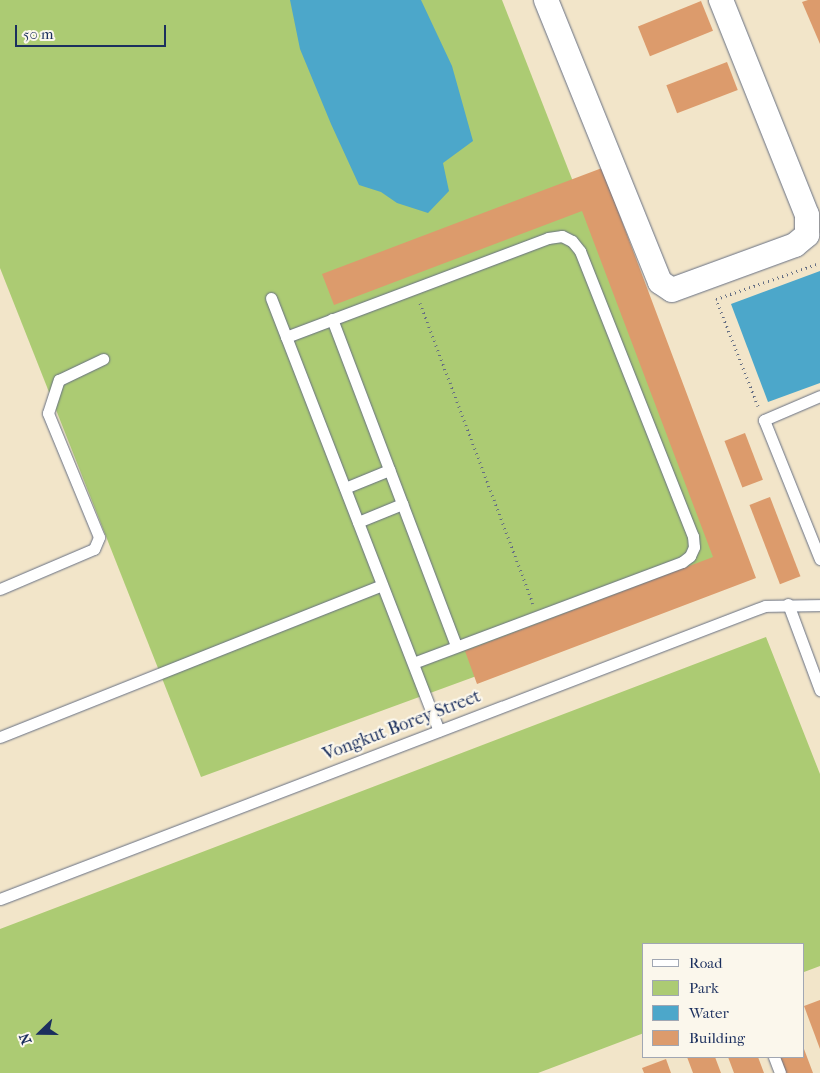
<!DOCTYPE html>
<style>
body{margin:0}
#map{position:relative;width:820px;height:1073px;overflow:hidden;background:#f2e5c9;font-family:"IM FELL French Canon",serif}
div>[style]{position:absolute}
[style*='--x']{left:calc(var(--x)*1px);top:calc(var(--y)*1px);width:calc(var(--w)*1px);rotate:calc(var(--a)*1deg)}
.green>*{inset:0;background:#accb73}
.water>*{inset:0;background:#4ca7ca}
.building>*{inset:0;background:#dc9b6c;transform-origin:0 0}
.path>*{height:3px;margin-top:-1.5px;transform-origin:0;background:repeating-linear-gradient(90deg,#666f83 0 1px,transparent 0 5px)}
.roads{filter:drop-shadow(0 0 1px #666f83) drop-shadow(0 0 1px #666f83)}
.lane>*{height:11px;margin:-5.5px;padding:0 5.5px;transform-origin:5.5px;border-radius:5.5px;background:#fff}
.street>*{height:24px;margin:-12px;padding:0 12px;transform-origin:12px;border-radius:12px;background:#fff}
span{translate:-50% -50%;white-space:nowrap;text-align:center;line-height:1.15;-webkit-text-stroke:4.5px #fbf7ec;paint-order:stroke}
.street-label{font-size:18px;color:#1b2f5e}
.legend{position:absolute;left:642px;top:943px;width:162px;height:115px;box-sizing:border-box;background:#fbf7ec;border:1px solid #a1a7b3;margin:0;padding:6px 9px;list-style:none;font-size:15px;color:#1b2f5e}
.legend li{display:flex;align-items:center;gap:10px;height:25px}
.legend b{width:25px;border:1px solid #a1a7b3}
.north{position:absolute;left:15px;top:1008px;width:50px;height:50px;-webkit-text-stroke:4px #fbf7ec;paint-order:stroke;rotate:248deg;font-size:14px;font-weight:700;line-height:20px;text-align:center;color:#1b2f5e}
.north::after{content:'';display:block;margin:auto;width:18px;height:22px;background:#1b2f5e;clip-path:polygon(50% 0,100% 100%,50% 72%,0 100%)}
.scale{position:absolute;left:15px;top:25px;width:151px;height:22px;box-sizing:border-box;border:2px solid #1b2f5e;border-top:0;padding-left:6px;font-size:15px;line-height:18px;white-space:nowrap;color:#1b2f5e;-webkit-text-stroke:4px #fbf7ec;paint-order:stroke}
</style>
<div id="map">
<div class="green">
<div style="clip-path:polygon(0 0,502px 0,730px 583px,201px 777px,0 268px)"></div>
<div style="clip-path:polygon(766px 637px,820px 774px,820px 966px,804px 972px,804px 944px,644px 944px,644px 1033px,538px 1073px,0 1073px,0 929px)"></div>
</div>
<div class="water">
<div style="clip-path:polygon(290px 0,421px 0,452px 66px,473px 141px,443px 163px,449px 191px,428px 213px,397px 203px,381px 192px,359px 185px,331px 124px,300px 49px)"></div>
<div style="clip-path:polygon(820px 271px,820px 383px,768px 402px,731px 304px)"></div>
</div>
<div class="building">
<div style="clip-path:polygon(808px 0,820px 0,820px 44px,802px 2px)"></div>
<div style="left:701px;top:1px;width:32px;height:68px;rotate:68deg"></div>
<div style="left:727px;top:62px;width:30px;height:65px;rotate:69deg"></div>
<div style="clip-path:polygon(602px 168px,756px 578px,477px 684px,465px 651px,713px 557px,582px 211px,334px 305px,322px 274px)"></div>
<div style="left:745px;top:433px;width:50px;height:22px;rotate:69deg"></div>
<div style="left:770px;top:497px;width:85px;height:22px;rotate:69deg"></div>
<div style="clip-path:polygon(820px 1000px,820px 1049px,804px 1006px)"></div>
<div style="clip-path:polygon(804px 1049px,813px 1073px,784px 1073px,778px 1057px,804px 1057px)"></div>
<div style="clip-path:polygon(687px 1057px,715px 1057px,721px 1073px,693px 1073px)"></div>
<div style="clip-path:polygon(728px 1057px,758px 1057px,764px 1073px,734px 1073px)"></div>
<div style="clip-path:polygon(666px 1059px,671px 1073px,644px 1073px,642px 1068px)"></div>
</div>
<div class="path">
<div style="--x:420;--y:303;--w:321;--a:69.4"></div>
<div style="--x:758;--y:406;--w:115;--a:-111.4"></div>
<div style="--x:716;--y:299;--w:110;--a:-19.1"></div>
</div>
<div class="roads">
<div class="lane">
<div style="--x:271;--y:298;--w:464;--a:68.8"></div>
<div style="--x:332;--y:319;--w:350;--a:69.2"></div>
<div style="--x:286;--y:337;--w:280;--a:-20.7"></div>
<div style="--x:548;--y:238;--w:14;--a:-8"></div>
<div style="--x:562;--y:236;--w:11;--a:27"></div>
<div style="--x:572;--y:241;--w:13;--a:51"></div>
<div style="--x:580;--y:251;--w:307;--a:68.4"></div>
<div style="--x:693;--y:536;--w:11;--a:85"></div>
<div style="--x:694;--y:547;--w:10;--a:114"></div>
<div style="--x:690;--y:556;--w:10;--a:143"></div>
<div style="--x:682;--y:562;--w:287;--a:159.4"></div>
<div style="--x:820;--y:396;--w:61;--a:156.8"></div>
<div style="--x:764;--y:420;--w:150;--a:68.1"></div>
<div style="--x:345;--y:488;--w:48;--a:-22.2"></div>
<div style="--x:358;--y:522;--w:48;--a:-22.2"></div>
<div style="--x:0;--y:589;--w:102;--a:-23.1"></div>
<div style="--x:94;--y:549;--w:13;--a:-67"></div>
<div style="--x:99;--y:537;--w:134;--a:-112.4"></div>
<div style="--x:48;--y:413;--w:35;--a:-72"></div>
<div style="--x:59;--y:380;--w:49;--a:-25.5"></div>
<div style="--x:788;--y:604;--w:92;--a:69.6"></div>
<div style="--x:0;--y:737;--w:411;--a:-21.7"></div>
<div style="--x:0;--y:899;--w:819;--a:-20.96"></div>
<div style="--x:765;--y:606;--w:55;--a:-1"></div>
<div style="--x:774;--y:1057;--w:17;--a:69"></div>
</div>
<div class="street">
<div style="--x:546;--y:0;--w:304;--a:68"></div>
<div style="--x:660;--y:282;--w:14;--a:34"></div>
<div style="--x:672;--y:290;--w:131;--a:-20.1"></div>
<div style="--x:795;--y:245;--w:16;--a:-40"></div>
<div style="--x:807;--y:235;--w:20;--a:-90"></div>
<div style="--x:807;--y:215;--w:232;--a:-111.8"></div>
</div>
</div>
<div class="street-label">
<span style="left:402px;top:726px;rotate:-21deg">Vongkut Borey Street</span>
</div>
<ul class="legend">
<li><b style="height:6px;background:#fff"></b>Road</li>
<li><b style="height:14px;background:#accb73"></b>Park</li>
<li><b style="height:14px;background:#4ca7ca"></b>Water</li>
<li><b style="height:14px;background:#dc9b6c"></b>Building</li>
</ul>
<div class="north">N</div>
<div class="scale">50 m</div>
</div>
